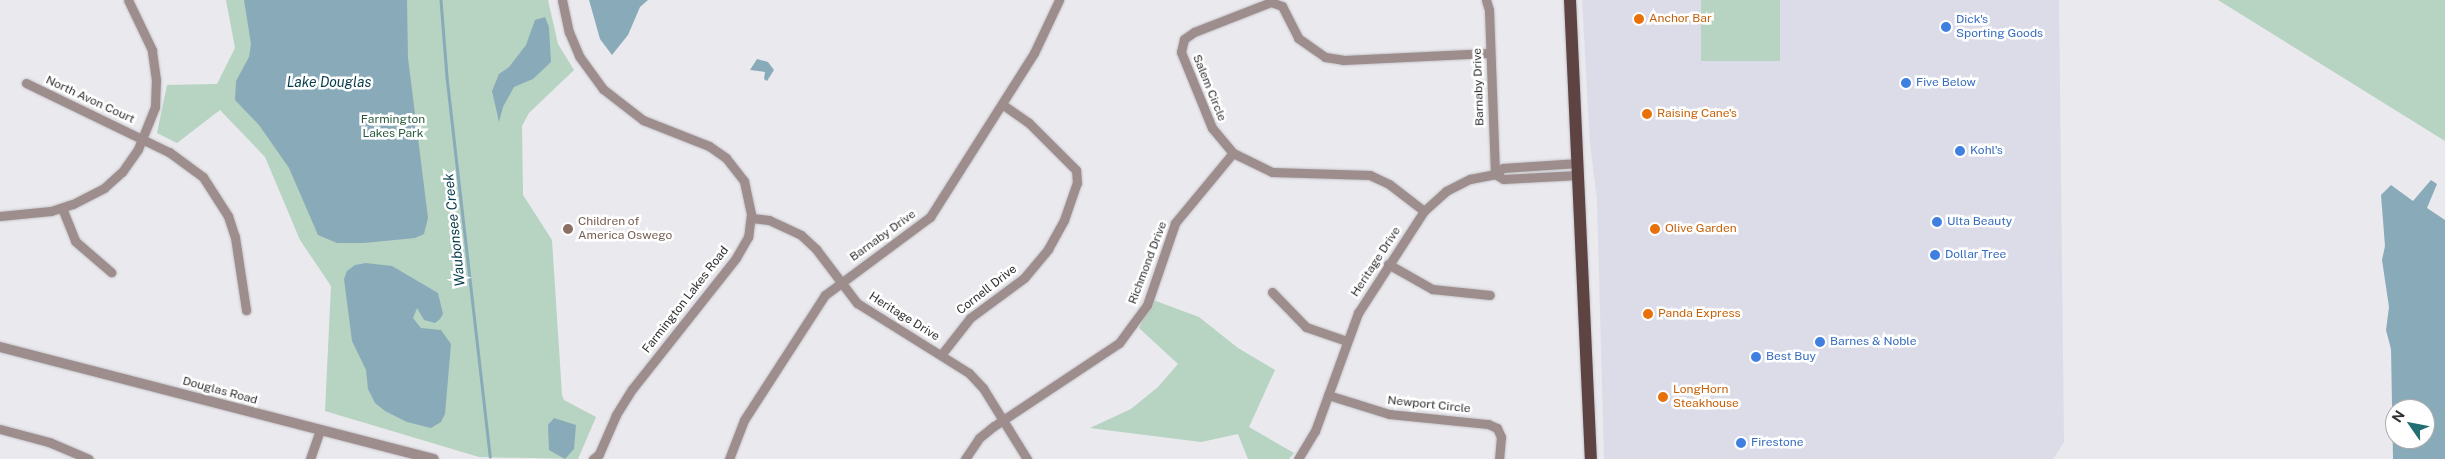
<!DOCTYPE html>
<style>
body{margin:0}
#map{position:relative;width:2445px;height:459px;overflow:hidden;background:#e9e9ee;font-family:"Public Sans",sans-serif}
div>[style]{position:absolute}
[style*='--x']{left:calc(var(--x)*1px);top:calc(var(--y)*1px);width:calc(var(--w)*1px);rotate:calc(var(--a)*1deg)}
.built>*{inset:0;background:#dbdce8}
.green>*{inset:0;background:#b7d3c1;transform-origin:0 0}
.water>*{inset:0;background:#89abb9}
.stream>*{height:2.5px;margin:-1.25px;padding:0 1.25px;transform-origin:1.25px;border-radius:1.25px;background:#89abb9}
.roads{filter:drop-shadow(0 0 1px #c4c4c9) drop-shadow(0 0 1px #c4c4c9)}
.minor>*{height:9px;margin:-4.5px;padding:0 4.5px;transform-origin:4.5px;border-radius:4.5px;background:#9d8d8c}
.tertiary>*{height:10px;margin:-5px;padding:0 5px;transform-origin:5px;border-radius:5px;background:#9d8d8c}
.primary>*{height:12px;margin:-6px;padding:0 6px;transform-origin:6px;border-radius:6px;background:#5d4342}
.dots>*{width:14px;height:14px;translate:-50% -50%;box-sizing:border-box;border:2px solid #fff;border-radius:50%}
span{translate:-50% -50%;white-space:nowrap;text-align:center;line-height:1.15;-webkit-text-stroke:5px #fff;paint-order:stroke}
.food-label{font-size:12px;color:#c56008}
.left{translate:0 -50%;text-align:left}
.shop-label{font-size:12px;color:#366cbe}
.street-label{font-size:12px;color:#313133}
.park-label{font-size:12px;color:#285b3f}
.education-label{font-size:12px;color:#785e54}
.water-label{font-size:14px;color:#093d4d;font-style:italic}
.north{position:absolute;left:2385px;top:399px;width:50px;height:50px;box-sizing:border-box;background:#fff;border:1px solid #adadad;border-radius:50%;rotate:303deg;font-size:14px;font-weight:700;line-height:20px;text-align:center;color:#313133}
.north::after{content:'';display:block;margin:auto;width:18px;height:22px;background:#226e73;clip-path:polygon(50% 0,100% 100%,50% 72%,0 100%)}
</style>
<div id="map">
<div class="built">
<div style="clip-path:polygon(1582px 0,2059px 0,2064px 442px,2053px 459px,1604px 459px,1597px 200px,1590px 144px)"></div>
</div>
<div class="green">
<div style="clip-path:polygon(226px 0,548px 0,558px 44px,574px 70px,529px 113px,522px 126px,523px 195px,552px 240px,562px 395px,564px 400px,596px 417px,578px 459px,479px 457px,325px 411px,331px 286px,300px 240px,265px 157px,220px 110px,177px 143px,157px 133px,167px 85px,217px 84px,235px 48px)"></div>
<div style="left:1701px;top:0;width:79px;height:61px"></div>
<div style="clip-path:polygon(2218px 0,2445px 0,2445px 141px)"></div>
<div style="clip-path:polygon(1153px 300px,1199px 317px,1238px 348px,1275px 370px,1249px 427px,1294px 453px,1289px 459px,1248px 459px,1238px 434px,1201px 442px,1090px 428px,1131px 409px,1158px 387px,1178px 364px,1139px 328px)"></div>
</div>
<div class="water">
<div style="clip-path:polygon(244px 0,407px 0,408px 58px,428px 218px,424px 234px,415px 238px,364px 243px,337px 243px,318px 235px,289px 168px,259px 125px,235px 100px,236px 81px,249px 57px,251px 44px)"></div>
<div style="clip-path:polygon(589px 0,648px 0,640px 7px,628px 35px,612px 55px,600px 39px)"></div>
<div style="clip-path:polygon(545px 17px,549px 27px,551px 62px,533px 79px,514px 87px,503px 107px,499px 122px,492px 91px,499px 74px,509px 67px,526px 45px,535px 20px)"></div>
<div style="clip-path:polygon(757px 59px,768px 62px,774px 70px,767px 81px,764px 79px,765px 72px,750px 70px)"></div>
<div style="clip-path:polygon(evenodd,2431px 180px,2437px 184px,2427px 208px,2445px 220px,2445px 459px,2393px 459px,2391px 349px,2386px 330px,2389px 307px,2382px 260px,2385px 246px,2381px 195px,2391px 185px,2413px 201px,2431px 180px,2395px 409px,2425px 409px,2425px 439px,2395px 439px,2395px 409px)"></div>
<div style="clip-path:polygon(366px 263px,392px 266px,438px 293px,443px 314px,440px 319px,435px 323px,424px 320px,417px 308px,413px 318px,421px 328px,441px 330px,451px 344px,445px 414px,441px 422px,431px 428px,407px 422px,385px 411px,375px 403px,368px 389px,366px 370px,352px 341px,344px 279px,347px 271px,355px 265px)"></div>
<div style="clip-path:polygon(554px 418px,576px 425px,574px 449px,565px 459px,549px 450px,548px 425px)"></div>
</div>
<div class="stream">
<div style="--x:441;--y:0;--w:77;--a:85.5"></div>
<div style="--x:447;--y:77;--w:382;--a:83.5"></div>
</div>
<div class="roads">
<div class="minor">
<div style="--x:562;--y:0;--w:33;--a:78"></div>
<div style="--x:569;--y:32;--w:26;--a:67"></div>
<div style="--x:579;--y:56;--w:41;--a:54"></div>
<div style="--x:603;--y:89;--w:51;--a:37.8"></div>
<div style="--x:643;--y:120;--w:71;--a:21.5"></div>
<div style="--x:709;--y:146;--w:21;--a:35"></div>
<div style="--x:726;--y:158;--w:29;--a:52"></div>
<div style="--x:744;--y:181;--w:34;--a:78"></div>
<div style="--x:751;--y:214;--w:23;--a:97"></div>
<div style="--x:748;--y:237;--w:24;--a:120"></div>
<div style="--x:736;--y:258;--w:167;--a:128.4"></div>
<div style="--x:632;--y:389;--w:31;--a:122"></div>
<div style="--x:616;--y:415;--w:43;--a:113.6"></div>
<div style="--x:599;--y:454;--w:8;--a:140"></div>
<div style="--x:1486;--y:0;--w:10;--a:73"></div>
<div style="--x:1489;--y:10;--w:164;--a:87.9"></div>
<div style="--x:26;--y:83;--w:159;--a:25.8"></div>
<div style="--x:169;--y:152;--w:42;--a:36.3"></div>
<div style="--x:203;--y:177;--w:46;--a:57.3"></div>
<div style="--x:228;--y:216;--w:22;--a:72"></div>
<div style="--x:235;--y:237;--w:74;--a:81.4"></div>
<div style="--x:1495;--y:174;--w:9;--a:32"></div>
<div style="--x:1503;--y:179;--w:75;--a:-3.1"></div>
<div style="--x:62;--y:208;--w:35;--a:68"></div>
<div style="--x:75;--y:241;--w:48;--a:40.7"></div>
<div style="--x:1424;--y:211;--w:44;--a:-142.4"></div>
<div style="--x:1389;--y:184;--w:21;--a:-155"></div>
<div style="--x:1370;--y:175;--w:98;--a:-178.2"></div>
<div style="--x:1272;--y:172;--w:43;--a:-154"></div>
<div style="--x:1233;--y:153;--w:33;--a:-130"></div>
<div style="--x:1212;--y:128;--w:82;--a:-112.2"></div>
<div style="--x:1181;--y:52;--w:13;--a:-77"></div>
<div style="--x:1184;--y:39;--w:12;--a:-35"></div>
<div style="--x:1194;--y:32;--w:83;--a:-21.3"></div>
<div style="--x:1271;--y:2;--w:12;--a:20"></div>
<div style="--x:1282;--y:6;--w:36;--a:63"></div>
<div style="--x:1298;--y:38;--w:33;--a:35"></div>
<div style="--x:1325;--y:57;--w:18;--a:9"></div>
<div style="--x:1343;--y:60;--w:147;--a:-2.7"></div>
<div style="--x:0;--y:216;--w:51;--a:-5.6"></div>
<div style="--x:51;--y:211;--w:23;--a:-18"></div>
<div style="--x:73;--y:204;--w:35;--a:-27"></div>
<div style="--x:104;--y:188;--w:24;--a:-42"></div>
<div style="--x:122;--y:172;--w:28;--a:-55"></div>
<div style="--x:138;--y:149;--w:45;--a:-68"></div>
<div style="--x:155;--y:107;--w:27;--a:-88"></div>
<div style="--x:156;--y:80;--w:30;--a:-98"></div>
<div style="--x:152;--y:50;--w:55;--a:-115.6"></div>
<div style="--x:752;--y:218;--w:17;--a:7"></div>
<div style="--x:769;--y:220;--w:35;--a:25"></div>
<div style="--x:801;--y:235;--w:21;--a:43"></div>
<div style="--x:816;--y:249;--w:68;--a:52.8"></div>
<div style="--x:857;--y:303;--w:132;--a:32"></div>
<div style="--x:969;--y:373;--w:21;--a:47"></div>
<div style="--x:983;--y:388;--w:84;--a:58.2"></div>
<div style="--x:1388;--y:264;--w:51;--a:29.6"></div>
<div style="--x:1432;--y:289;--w:58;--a:5.9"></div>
<div style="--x:1272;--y:292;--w:49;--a:45.8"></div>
<div style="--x:1306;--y:327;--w:43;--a:18.9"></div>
<div style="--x:941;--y:355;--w:47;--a:-51.9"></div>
<div style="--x:970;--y:318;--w:67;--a:-36.5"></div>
<div style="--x:1024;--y:278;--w:38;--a:-50"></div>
<div style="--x:1048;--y:249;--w:33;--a:-61"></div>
<div style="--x:1064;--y:220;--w:39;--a:-71"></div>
<div style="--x:1077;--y:183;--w:13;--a:-94"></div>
<div style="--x:1076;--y:170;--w:66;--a:-135"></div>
<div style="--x:1029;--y:123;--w:33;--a:-145"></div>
<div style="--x:1328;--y:395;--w:64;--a:17.3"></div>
<div style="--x:1389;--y:414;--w:100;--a:5.8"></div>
<div style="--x:1488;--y:424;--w:10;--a:24"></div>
<div style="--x:1497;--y:428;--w:10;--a:66"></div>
<div style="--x:1501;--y:437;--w:22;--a:95"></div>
<div style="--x:0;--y:429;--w:51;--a:14.9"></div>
<div style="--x:49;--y:442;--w:43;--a:23"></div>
<div style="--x:310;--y:459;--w:31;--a:-71"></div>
<div style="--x:729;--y:459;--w:42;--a:-69"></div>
<div style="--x:744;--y:420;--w:149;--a:-57.1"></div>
<div style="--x:825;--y:295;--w:131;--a:-36.6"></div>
<div style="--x:930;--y:217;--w:194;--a:-57.6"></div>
<div style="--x:1034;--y:53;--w:59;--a:-64.7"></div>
<div style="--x:965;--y:459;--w:25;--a:-56"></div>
<div style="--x:979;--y:438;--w:19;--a:-39"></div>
<div style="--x:994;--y:426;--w:150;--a:-33.6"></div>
<div style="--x:1119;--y:343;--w:47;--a:-53.6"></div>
<div style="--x:1147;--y:305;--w:87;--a:-71.1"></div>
<div style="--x:1175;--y:223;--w:91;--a:-50.4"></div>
<div style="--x:1298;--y:459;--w:33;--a:-59"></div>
<div style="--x:1315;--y:431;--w:126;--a:-70"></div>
<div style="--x:1358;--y:313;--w:121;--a:-57.1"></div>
<div style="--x:1424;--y:211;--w:30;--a:-42"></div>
<div style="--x:1446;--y:191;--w:27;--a:-27"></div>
<div style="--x:1470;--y:179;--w:25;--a:-11"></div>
<div style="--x:1495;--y:174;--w:10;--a:-37"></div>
<div style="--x:1503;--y:168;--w:75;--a:-3.8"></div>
</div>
<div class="tertiary">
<div style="--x:0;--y:347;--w:448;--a:14.5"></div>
</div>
<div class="primary">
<div style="--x:1570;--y:0;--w:459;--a:87.4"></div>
</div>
</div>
<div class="dots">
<div style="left:1639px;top:19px;background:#e8710a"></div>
<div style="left:1946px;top:27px;background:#3f7fe0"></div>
<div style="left:1906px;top:83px;background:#3f7fe0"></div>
<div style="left:1647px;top:114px;background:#e8710a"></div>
<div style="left:1960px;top:151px;background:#3f7fe0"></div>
<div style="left:1937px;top:222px;background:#3f7fe0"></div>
<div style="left:568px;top:229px;background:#8d6e63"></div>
<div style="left:1655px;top:229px;background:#e8710a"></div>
<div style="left:1935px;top:255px;background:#3f7fe0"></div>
<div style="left:1648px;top:314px;background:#e8710a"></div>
<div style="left:1820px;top:342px;background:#3f7fe0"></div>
<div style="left:1756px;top:357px;background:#3f7fe0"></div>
<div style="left:1663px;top:397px;background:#e8710a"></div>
<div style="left:1741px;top:443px;background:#3f7fe0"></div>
</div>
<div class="food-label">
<span class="left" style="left:1649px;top:19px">Anchor Bar</span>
<span class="left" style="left:1657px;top:114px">Raising Cane's</span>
<span class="left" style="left:1665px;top:229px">Olive Garden</span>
<span class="left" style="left:1658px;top:314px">Panda Express</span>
<span class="left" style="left:1673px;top:397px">LongHorn<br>Steakhouse</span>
</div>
<div class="shop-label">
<span class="left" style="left:1956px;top:27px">Dick's<br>Sporting Goods</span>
<span class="left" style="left:1916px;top:83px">Five Below</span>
<span class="left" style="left:1970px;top:151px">Kohl's</span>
<span class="left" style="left:1947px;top:222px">Ulta Beauty</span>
<span class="left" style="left:1945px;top:255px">Dollar Tree</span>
<span class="left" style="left:1830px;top:342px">Barnes &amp; Noble</span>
<span class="left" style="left:1766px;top:357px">Best Buy</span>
<span class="left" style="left:1751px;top:443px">Firestone</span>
</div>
<div class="street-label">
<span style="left:1479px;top:87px;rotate:-92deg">Barnaby Drive</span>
<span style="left:1209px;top:88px;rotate:68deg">Salem Circle</span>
<span style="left:90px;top:100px;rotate:25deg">North Avon Court</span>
<span style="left:883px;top:236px;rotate:-36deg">Barnaby Drive</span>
<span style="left:1376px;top:262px;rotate:-57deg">Heritage Drive</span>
<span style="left:1148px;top:263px;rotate:-69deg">Richmond Drive</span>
<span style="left:987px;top:290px;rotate:-38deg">Cornell Drive</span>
<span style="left:686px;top:300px;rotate:-52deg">Farmington Lakes Road</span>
<span style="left:904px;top:317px;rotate:32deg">Heritage Drive</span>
<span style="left:220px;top:391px;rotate:15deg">Douglas Road</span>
<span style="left:1429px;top:405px;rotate:6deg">Newport Circle</span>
</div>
<div class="park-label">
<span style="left:393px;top:127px">Farmington<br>Lakes Park</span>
</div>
<div class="education-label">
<span class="left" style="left:578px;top:229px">Children of<br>America Oswego</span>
</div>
<div class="water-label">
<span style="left:329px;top:82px">Lake Douglas</span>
<span style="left:454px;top:230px;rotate:-96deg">Waubonsee Creek</span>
</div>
<div class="north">N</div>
</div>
